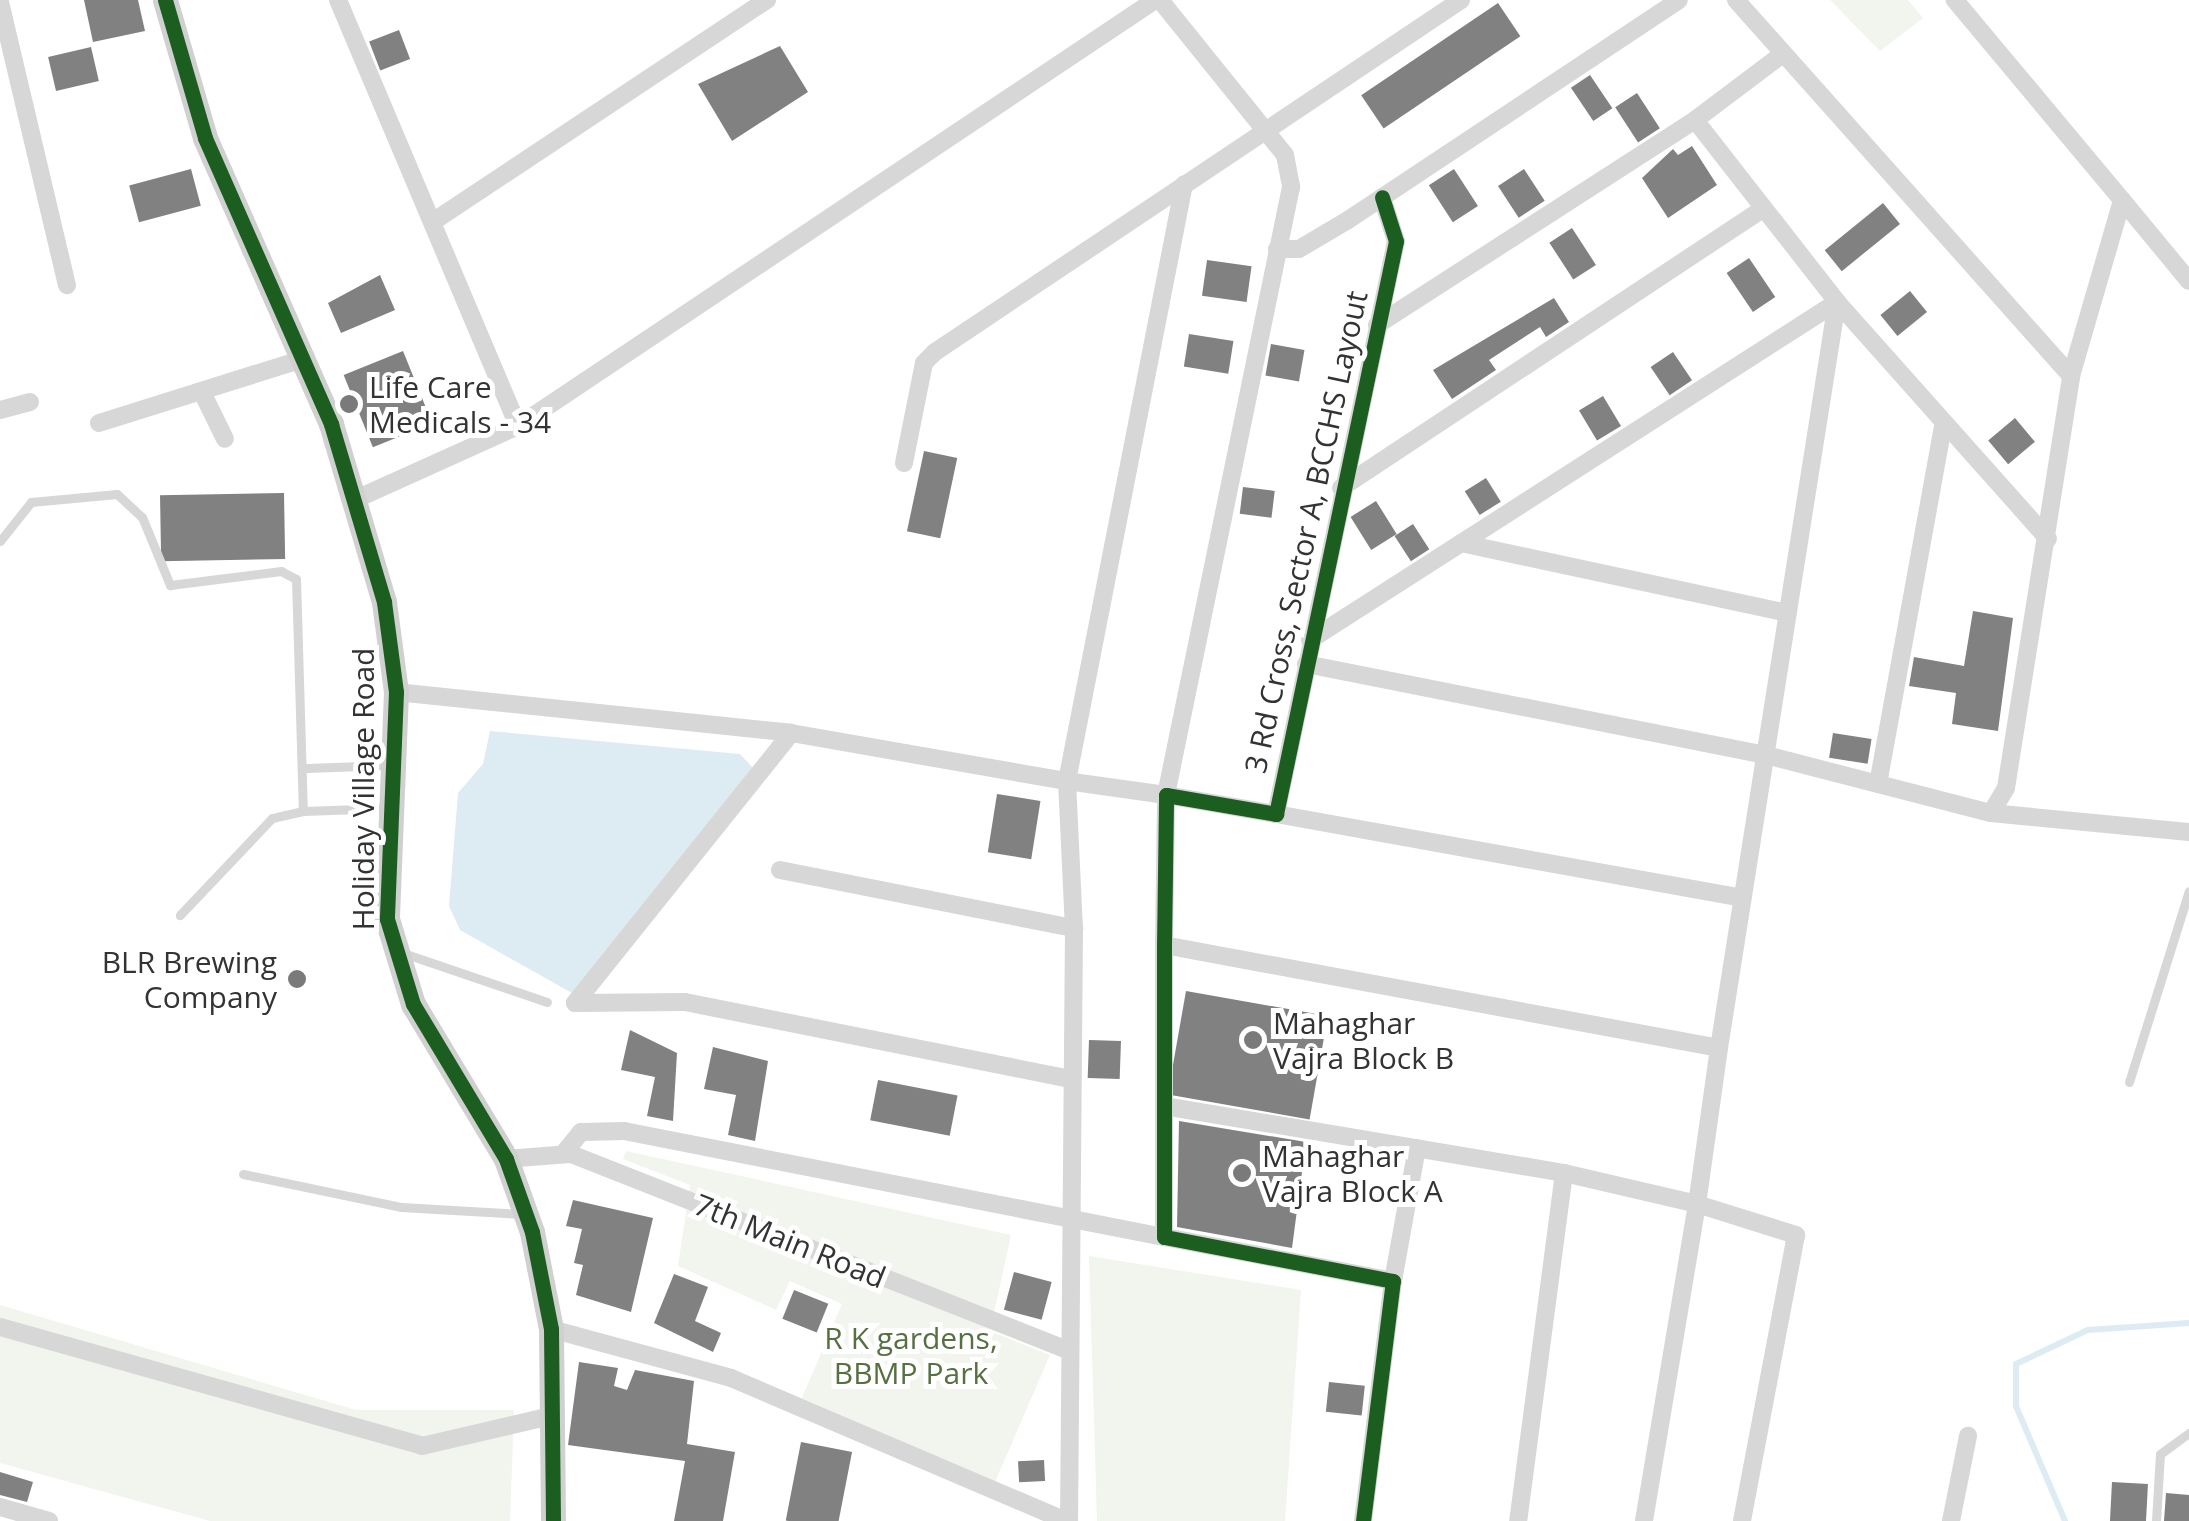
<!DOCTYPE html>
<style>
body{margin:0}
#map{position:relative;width:2189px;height:1521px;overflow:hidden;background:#fff;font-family:"Open Sans",sans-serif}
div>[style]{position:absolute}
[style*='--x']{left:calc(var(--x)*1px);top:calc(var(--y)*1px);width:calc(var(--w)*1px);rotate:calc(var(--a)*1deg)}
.green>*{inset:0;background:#f1f5ed}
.water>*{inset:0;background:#ddebf3}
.stream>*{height:6px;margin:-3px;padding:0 3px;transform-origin:3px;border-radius:3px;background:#ddebf3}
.building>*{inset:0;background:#818181;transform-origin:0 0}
.lane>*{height:9px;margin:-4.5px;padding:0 4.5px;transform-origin:4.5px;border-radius:4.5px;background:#d7d7d7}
.street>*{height:18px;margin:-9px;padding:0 9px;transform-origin:9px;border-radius:9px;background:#d7d7d7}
.secondary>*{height:25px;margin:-12.5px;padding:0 12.5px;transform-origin:12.5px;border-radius:12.5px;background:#d0d0d0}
.cycleway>*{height:15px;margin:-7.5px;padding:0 7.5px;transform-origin:7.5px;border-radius:7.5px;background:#1b5e20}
.dots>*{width:28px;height:28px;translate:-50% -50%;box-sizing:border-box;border:5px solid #fff;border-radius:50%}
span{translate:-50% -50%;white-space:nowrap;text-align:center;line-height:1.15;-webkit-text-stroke:10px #fff;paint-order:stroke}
.poi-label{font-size:30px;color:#333}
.left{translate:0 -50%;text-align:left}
.right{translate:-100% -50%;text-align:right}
.street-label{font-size:30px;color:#333}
.park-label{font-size:30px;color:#56703f}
</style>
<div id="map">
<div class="green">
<div style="clip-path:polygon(1830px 0,1908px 0,1923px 18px,1880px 51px)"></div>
<div style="clip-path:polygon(626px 1151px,1011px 1235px,990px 1331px,1050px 1355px,995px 1482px,802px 1398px,842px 1304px,790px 1281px,776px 1310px,678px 1266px,690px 1185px,623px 1159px)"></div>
<div style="clip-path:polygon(1089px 1256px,1301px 1290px,1285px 1521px,1097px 1521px)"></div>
<div style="clip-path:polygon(0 1305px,356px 1410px,514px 1410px,510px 1521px,210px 1521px,0 1463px)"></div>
</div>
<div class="water">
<div style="clip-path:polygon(490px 731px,740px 754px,755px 770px,572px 993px,460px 930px,449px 906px,458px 793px,483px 764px)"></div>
</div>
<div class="stream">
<div style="--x:2065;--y:1521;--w:125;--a:-113.1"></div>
<div style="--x:2016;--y:1406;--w:42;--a:-90"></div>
<div style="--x:2016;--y:1364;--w:80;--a:-25.3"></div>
<div style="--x:2088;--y:1330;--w:101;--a:-4"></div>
</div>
<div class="building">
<div style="clip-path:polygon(84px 0,138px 0,145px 31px,93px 42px)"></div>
<div style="left:1498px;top:3px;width:40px;height:165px;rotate:56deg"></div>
<div style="left:399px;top:30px;width:31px;height:32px;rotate:69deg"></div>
<div style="clip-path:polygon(780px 46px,808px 92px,732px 141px,698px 84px)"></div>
<div style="left:91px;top:47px;width:35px;height:44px;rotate:77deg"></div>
<div style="left:1590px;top:75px;width:40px;height:23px;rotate:56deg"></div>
<div style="left:1637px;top:93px;width:42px;height:26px;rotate:57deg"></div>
<div style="clip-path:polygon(1692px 146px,1717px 185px,1668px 218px,1642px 178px,1673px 149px,1678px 155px)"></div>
<div style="left:191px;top:169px;width:38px;height:64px;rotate:75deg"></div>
<div style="left:1454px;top:169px;width:44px;height:30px;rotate:57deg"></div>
<div style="left:1524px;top:169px;width:38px;height:31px;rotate:57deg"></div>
<div style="left:1883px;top:203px;width:27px;height:75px;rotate:51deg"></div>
<div style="left:1572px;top:228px;width:44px;height:27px;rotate:57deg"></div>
<div style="left:1749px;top:258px;width:47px;height:27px;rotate:56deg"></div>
<div style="left:1207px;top:260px;width:45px;height:36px;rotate:8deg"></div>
<div style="clip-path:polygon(380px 275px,395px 310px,341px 333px,328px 303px)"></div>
<div style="left:1910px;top:291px;width:27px;height:38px;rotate:51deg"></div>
<div style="clip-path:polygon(1554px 298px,1569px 322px,1546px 337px,1540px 327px,1489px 360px,1496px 370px,1452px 399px,1433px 370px)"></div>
<div style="left:1189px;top:334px;width:45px;height:33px;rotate:9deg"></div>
<div style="left:1271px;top:344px;width:34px;height:32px;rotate:10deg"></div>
<div style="left:403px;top:351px;width:78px;height:64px;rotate:68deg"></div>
<div style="left:1673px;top:352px;width:34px;height:27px;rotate:56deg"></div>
<div style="left:1603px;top:396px;width:35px;height:28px;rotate:59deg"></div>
<div style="left:2015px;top:418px;width:31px;height:35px;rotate:50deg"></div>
<div style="left:924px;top:451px;width:34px;height:82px;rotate:12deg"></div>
<div style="left:1486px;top:478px;width:28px;height:25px;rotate:58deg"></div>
<div style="left:1243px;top:487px;width:32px;height:27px;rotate:7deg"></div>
<div style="left:284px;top:493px;width:66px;height:124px;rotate:89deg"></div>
<div style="left:1376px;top:501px;width:39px;height:30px;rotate:58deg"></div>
<div style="left:1413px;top:524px;width:30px;height:22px;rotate:57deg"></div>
<div style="clip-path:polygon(1973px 611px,2013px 618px,1998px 731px,1952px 724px,1956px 693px,1909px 686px,1914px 657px,1964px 666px)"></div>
<div style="left:1833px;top:733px;width:39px;height:25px;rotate:9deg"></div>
<div style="left:997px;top:794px;width:44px;height:59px;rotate:9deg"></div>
<div style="left:1186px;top:991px;width:144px;height:105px;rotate:10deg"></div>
<div style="clip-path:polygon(630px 1030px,677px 1053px,673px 1121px,647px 1116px,655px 1077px,621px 1070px)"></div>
<div style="left:1089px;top:1040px;width:32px;height:38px;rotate:2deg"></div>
<div style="clip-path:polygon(713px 1047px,768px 1061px,755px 1141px,728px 1135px,736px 1095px,704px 1089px)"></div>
<div style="left:878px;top:1080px;width:81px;height:41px;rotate:11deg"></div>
<div style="clip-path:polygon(1179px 1121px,1306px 1142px,1292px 1248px,1177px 1227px)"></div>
<div style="clip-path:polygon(573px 1200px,653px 1218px,631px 1312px,576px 1295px,583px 1265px,574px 1263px,582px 1229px,566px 1226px)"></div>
<div style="left:1014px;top:1272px;width:39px;height:39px;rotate:15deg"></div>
<div style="clip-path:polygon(674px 1274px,708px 1287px,695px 1321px,721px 1333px,713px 1352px,654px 1323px)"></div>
<div style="left:794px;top:1290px;width:37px;height:31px;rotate:22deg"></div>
<div style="clip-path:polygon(579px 1362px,618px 1368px,614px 1386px,627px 1390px,635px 1370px,694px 1381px,687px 1444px,735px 1452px,723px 1521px,674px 1521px,685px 1461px,568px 1445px)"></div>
<div style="left:1329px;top:1382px;width:36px;height:30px;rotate:6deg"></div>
<div style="left:801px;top:1442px;width:52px;height:80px;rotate:11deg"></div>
<div style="left:1044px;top:1460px;width:21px;height:26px;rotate:87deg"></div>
<div style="clip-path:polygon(0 1472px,33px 1482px,27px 1502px,0 1495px)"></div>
<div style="left:2112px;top:1482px;width:36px;height:39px;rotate:3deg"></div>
<div style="clip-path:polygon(2166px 1493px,2189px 1495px,2189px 1521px,2164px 1521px)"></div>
</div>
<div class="lane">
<div style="--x:0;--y:541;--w:50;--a:-51.5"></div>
<div style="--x:31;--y:502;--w:86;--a:-5.3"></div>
<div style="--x:117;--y:494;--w:34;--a:43"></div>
<div style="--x:142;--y:517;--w:74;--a:67.6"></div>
<div style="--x:170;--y:585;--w:112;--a:-7.2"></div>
<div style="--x:281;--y:571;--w:17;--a:28"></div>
<div style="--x:296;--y:579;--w:232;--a:88.3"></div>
<div style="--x:303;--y:811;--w:32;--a:167"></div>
<div style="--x:272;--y:818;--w:134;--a:133.5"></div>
<div style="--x:307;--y:768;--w:82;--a:-2.1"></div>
<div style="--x:303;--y:811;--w:85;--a:-2"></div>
<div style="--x:403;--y:953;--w:152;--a:18.8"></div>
<div style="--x:2129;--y:1082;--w:200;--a:-72.6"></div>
<div style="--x:243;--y:1174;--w:161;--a:11.8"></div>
<div style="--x:401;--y:1207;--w:122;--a:3.3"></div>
<div style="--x:2156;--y:1521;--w:67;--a:-86.6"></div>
<div style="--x:2160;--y:1454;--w:36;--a:-36"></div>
</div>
<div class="street">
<div style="--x:338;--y:0;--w:462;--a:67.1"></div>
<div style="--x:1160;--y:0;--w:199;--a:51.1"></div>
<div style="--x:1285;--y:155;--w:33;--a:79"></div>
<div style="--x:1291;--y:187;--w:621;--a:101.62"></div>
<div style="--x:1166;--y:795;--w:100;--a:-172"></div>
<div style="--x:1067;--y:781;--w:608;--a:-78.91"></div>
<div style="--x:1736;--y:0;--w:504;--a:48.3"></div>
<div style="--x:2071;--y:376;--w:183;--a:-73.8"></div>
<div style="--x:2122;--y:200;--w:261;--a:-129.9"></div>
<div style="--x:0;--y:2;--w:291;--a:76.7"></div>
<div style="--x:1695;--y:120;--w:106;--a:-37"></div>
<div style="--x:2122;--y:200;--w:105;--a:50.4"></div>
<div style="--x:434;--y:221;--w:400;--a:-33.6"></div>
<div style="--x:1277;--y:249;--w:22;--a:0"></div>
<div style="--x:1299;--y:249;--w:57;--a:-30.6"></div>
<div style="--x:1348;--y:220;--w:397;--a:-33.6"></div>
<div style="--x:1377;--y:325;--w:378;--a:-32.8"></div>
<div style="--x:1695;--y:120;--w:231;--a:52"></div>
<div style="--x:1837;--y:302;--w:755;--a:98.99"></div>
<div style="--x:202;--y:392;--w:52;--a:63.9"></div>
<div style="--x:0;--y:410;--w:31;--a:-15"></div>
<div style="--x:99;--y:423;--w:214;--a:-17.4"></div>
<div style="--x:904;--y:463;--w:102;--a:-78.7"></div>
<div style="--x:924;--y:363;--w:16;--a:-45"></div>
<div style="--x:935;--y:352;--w:633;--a:-33.79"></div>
<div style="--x:1341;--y:488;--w:507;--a:-33.5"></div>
<div style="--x:354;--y:500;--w:180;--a:-24.3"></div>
<div style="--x:518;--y:426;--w:766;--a:-33.77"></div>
<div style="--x:1461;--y:543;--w:334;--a:12.1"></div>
<div style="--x:1310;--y:640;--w:626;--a:-32.67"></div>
<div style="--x:1837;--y:302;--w:317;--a:48.3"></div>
<div style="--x:1306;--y:664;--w:469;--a:11.2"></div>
<div style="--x:1766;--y:755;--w:232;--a:14.5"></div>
<div style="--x:1991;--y:813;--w:29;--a:-59"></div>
<div style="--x:2006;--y:788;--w:417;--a:-81"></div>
<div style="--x:396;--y:692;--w:397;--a:5.9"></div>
<div style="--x:791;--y:733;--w:280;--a:9.9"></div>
<div style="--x:1067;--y:781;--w:147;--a:87.3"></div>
<div style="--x:1074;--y:928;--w:593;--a:90.48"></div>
<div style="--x:1878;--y:784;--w:365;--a:-79.7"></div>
<div style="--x:1991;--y:813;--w:199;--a:5.5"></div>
<div style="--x:1276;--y:814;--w:474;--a:10.2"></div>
<div style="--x:780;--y:870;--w:300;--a:11.2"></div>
<div style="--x:1164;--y:945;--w:564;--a:10.51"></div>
<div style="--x:1719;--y:1048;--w:158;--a:98"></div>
<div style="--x:1697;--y:1204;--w:104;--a:17.4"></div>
<div style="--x:1796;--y:1235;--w:291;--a:100.7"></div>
<div style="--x:575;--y:1003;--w:110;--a:-0.5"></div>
<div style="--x:685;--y:1002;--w:395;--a:11.3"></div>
<div style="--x:575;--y:1003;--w:346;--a:-51.3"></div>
<div style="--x:1164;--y:1106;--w:406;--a:9.5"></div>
<div style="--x:1564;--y:1173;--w:351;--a:97.5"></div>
<div style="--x:564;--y:1153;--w:27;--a:-51"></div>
<div style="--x:581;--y:1132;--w:43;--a:-1.3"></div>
<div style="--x:624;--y:1131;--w:550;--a:11.11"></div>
<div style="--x:506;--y:1159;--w:65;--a:-4.4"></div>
<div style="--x:571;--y:1154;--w:536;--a:21.54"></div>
<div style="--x:1564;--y:1173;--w:137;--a:13.1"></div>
<div style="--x:1697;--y:1204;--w:321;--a:99.5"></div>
<div style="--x:1393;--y:1281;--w:135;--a:-79.8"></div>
<div style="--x:0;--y:1327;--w:438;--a:15.7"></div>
<div style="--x:422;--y:1446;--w:132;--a:-13.1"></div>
<div style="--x:551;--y:1329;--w:187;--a:15.2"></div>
<div style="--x:731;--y:1378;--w:365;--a:23.1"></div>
<div style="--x:0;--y:1507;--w:51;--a:15.9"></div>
<div style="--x:1363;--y:1521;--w:242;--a:-82.9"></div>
<div style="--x:1393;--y:1281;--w:233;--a:-169.1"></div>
<div style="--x:1164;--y:1237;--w:292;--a:-90"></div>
<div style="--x:1164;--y:945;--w:150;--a:-89.2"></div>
<div style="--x:1166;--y:795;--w:112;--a:9.8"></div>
<div style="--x:1276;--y:814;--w:585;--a:-78.17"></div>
<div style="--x:1396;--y:241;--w:46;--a:-107.7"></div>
<div style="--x:1951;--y:1521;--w:87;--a:-78.7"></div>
</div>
<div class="secondary">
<div style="--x:165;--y:0;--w:144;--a:73.8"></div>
<div style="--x:205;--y:138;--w:313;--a:66.2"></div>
<div style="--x:331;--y:424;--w:186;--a:73.4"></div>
<div style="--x:384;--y:602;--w:91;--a:82.4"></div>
<div style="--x:396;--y:692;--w:227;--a:92.3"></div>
<div style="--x:387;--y:919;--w:89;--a:73"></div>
<div style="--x:413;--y:1004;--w:181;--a:59"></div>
<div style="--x:506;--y:1159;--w:77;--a:70.4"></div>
<div style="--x:532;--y:1232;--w:99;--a:78.9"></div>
<div style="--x:551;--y:1329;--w:192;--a:89.4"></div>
</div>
<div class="cycleway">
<div style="--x:165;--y:0;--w:144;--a:73.8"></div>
<div style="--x:205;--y:138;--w:313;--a:66.2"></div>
<div style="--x:331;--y:424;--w:186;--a:73.4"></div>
<div style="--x:384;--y:602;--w:91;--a:82.4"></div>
<div style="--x:396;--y:692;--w:227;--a:92.3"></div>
<div style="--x:387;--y:919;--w:89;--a:73"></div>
<div style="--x:413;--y:1004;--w:181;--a:59"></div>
<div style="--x:506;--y:1159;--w:77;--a:70.4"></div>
<div style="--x:532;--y:1232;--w:99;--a:78.9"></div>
<div style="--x:551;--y:1329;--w:192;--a:89.4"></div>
<div style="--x:1363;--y:1521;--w:242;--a:-82.9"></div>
<div style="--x:1393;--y:1281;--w:233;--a:-169.1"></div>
<div style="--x:1164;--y:1237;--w:292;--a:-90"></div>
<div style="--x:1164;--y:945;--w:150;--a:-89.2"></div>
<div style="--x:1166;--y:795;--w:112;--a:9.8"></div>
<div style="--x:1276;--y:814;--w:585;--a:-78.17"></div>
<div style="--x:1396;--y:241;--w:46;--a:-107.7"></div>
</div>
<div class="dots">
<div style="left:349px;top:404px;background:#7a7a7a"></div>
<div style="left:297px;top:979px;background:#7a7a7a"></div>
<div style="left:1253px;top:1040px;background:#7a7a7a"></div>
<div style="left:1242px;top:1173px;background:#7a7a7a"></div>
</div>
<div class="poi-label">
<span class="left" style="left:369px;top:404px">Life Care<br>Medicals - 34</span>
<span class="right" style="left:277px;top:979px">BLR Brewing<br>Company</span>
<span class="left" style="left:1273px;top:1040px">Mahaghar<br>Vajra Block B</span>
<span class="left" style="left:1262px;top:1173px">Mahaghar<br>Vajra Block A</span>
</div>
<div class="street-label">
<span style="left:1306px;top:532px;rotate:-78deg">3 Rd Cross, Sector A, BCCHS Layout</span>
<span style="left:363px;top:789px;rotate:-90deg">Holiday Village Road</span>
<span style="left:790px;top:1241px;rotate:22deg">7th Main Road</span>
</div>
<div class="park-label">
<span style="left:911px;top:1355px">R K gardens,<br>BBMP Park</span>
</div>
</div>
